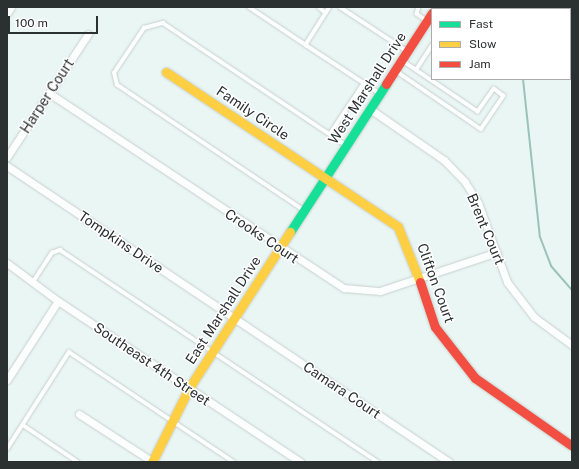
<!DOCTYPE html>
<style>
body{margin:0}
#map{position:relative;width:579px;height:469px;overflow:hidden;background:#eaf6f3;font-family:"Public Sans",sans-serif}
div>[style]{position:absolute}
[style*='--x']{left:calc(var(--x)*1px);top:calc(var(--y)*1px);width:calc(var(--w)*1px);rotate:calc(var(--a)*1deg)}
.stream>*{height:2px;margin:-1px;padding:0 1px;transform-origin:1px;border-radius:1px;background:#9ac2ba}
.roads{filter:drop-shadow(0 0 1px #c7d0ce) drop-shadow(0 0 1px #c7d0ce)}
.lane>*{height:3.5px;margin:-1.75px;padding:0 1.75px;transform-origin:1.75px;border-radius:1.75px;background:#fcfefd}
.street>*{height:7px;margin:-3.5px;padding:0 3.5px;transform-origin:3.5px;border-radius:3.5px;background:#fcfefd}
.fast>*{height:9px;margin:-4.5px;padding:0 4.5px;transform-origin:4.5px;border-radius:4.5px;background:#16e098}
.slow>*{height:9px;margin:-4.5px;padding:0 4.5px;transform-origin:4.5px;border-radius:4.5px;background:#ffcf43}
.jam>*{height:9px;margin:-4.5px;padding:0 4.5px;transform-origin:4.5px;border-radius:4.5px;background:#f24e42}
span{translate:-50% -50%;white-space:nowrap;text-align:center;line-height:1.15;-webkit-text-stroke:3px #fff;paint-order:stroke}
.street-label{font-size:14px;color:#2a3130}
.frame{position:absolute;inset:0;border:8px solid #2a3130;pointer-events:none}
.legend{position:absolute;left:431px;top:8px;width:140px;height:72px;box-sizing:border-box;background:#fff;border:1px solid #aaadac;margin:0;padding:5px 7px;list-style:none;font-size:12px;color:#2a3130}
.legend li{display:flex;align-items:center;gap:8px;height:20px}
.legend b{width:20px;border:1px solid #aaadac}
.scale{position:absolute;left:8px;top:16px;width:90px;height:18px;box-sizing:border-box;border:2px solid #2a3130;border-top:0;padding-left:5px;font-size:12px;line-height:14px;white-space:nowrap;color:#2a3130;-webkit-text-stroke:3px #fff;paint-order:stroke}
</style>
<div id="map">
<div class="stream">
<div style="--x:548;--y:7;--w:2;--a:90"></div>
<div style="--x:523;--y:79;--w:159;--a:83.9"></div>
<div style="--x:540;--y:237;--w:31;--a:69"></div>
<div style="--x:551;--y:266;--w:32;--a:49"></div>
</div>
<div class="roads">
<div class="lane">
<div style="--x:249;--y:7;--w:69;--a:33.7"></div>
<div style="--x:319;--y:7;--w:9;--a:41"></div>
<div style="--x:330;--y:7;--w:45;--a:122.3"></div>
<div style="--x:306;--y:45;--w:87;--a:33.3"></div>
<div style="--x:340;--y:7;--w:80;--a:33.3"></div>
<div style="--x:419;--y:7;--w:7;--a:106"></div>
<div style="--x:417;--y:14;--w:11;--a:34"></div>
<div style="--x:478;--y:9;--w:2;--a:-63"></div>
<div style="--x:416;--y:70;--w:30;--a:-57"></div>
<div style="--x:396;--y:71;--w:103;--a:34.3"></div>
<div style="--x:481;--y:129;--w:40;--a:-56"></div>
<div style="--x:503;--y:96;--w:11;--a:-142"></div>
<div style="--x:494;--y:89;--w:28;--a:125"></div>
<div style="--x:478;--y:112;--w:92;--a:-146.1"></div>
<div style="--x:330;--y:134;--w:61;--a:-56.3"></div>
<div style="--x:303;--y:210;--w:224;--a:-146.1"></div>
<div style="--x:117;--y:85;--w:12;--a:-104"></div>
<div style="--x:114;--y:73;--w:54;--a:-56.3"></div>
<div style="--x:144;--y:28;--w:20;--a:-15"></div>
<div style="--x:163;--y:23;--w:220;--a:33.7"></div>
<div style="--x:33;--y:282;--w:35;--a:-57"></div>
<div style="--x:52;--y:253;--w:9;--a:-21"></div>
<div style="--x:60;--y:250;--w:382;--a:33.7"></div>
<div style="--x:23;--y:425;--w:66;--a:33.9"></div>
<div style="--x:7;--y:449;--w:115;--a:-57.4"></div>
<div style="--x:69;--y:352;--w:198;--a:33.7"></div>
</div>
<div class="street">
<div style="--x:7;--y:13;--w:7;--a:-56"></div>
<div style="--x:49;--y:93;--w:354;--a:33.5"></div>
<div style="--x:344;--y:288;--w:36;--a:5"></div>
<div style="--x:380;--y:291;--w:123;--a:-18.4"></div>
<div style="--x:370;--y:109;--w:90;--a:34.6"></div>
<div style="--x:444;--y:160;--w:30;--a:46"></div>
<div style="--x:465;--y:182;--w:25;--a:58"></div>
<div style="--x:478;--y:203;--w:84;--a:69.8"></div>
<div style="--x:507;--y:282;--w:44;--a:52.4"></div>
<div style="--x:534;--y:317;--w:47;--a:36.4"></div>
<div style="--x:7;--y:157;--w:147;--a:-56.6"></div>
<div style="--x:7;--y:166;--w:532;--a:33.81"></div>
<div style="--x:7;--y:263;--w:64;--a:36.7"></div>
<div style="--x:58;--y:301;--w:291;--a:33.6"></div>
<div style="--x:7;--y:380;--w:94;--a:-57.2"></div>
<div style="--x:79;--y:414;--w:88;--a:33"></div>
</div>
<div class="fast">
<div style="--x:494;--y:7;--w:4;--a:34"></div>
<div style="--x:570;--y:59;--w:3;--a:45"></div>
<div style="--x:290;--y:232;--w:176;--a:-57"></div>
</div>
<div class="slow">
<div style="--x:166;--y:72;--w:279;--a:33.7"></div>
<div style="--x:398;--y:227;--w:59;--a:68.2"></div>
<div style="--x:152;--y:462;--w:83;--a:-63.4"></div>
<div style="--x:189;--y:388;--w:186;--a:-57.1"></div>
</div>
<div class="jam">
<div style="--x:386;--y:84;--w:85;--a:-57.1"></div>
<div style="--x:420;--y:282;--w:47;--a:71.6"></div>
<div style="--x:435;--y:327;--w:65;--a:51.9"></div>
<div style="--x:475;--y:378;--w:118;--a:35"></div>
</div>
</div>
<div class="street-label">
<span style="left:367px;top:88px;rotate:-57deg">West Marshall Drive</span>
<span style="left:47px;top:96px;rotate:-57deg">Harper Court</span>
<span style="left:253px;top:113px;rotate:34deg">Family Circle</span>
<span style="left:486px;top:229px;rotate:67deg">Brent Court</span>
<span style="left:262px;top:236px;rotate:34deg">Crooks Court</span>
<span style="left:121px;top:242px;rotate:34deg">Tompkins Drive</span>
<span style="left:436px;top:283px;rotate:70deg">Clifton Court</span>
<span style="left:223px;top:310px;rotate:-57deg">East Marshall Drive</span>
<span style="left:152px;top:364px;rotate:34deg">Southeast 4th Street</span>
<span style="left:342px;top:390px;rotate:34deg">Camara Court</span>
</div>
<div class="frame"></div>
<ul class="legend">
<li><b style="height:5px;background:#16e098"></b>Fast</li>
<li><b style="height:5px;background:#ffcf43"></b>Slow</li>
<li><b style="height:5px;background:#f24e42"></b>Jam</li>
</ul>
<div class="scale">100 m</div>
</div>
